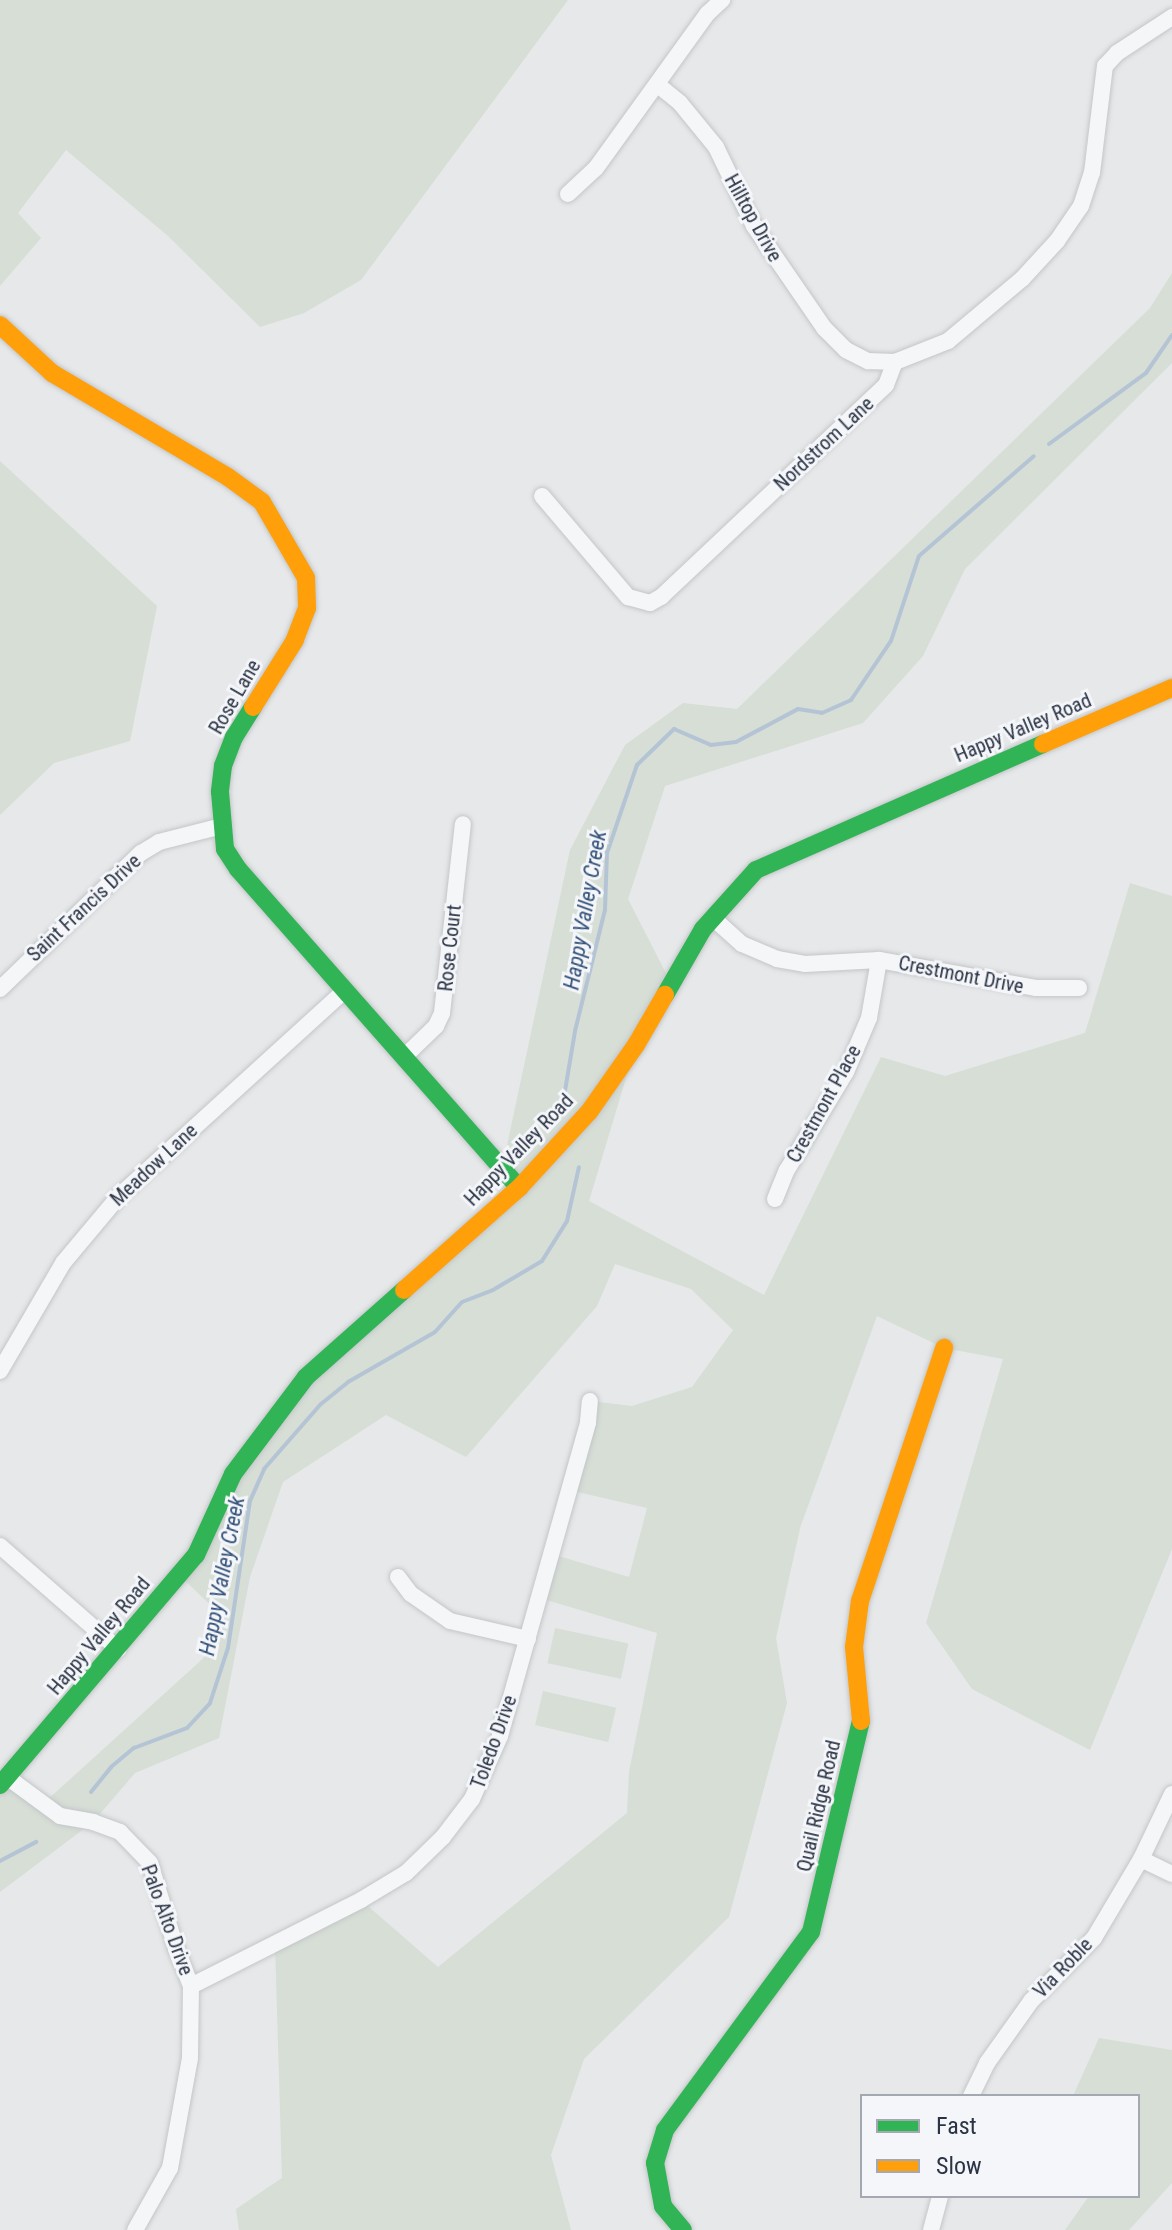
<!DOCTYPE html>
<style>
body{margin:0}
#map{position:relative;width:1172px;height:2230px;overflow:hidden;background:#e6e8ea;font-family:"Roboto Condensed",sans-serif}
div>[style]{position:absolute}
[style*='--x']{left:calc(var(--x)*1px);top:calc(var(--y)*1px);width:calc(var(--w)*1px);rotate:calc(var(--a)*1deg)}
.green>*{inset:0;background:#d6ded6;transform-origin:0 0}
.stream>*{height:4px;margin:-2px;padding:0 2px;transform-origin:2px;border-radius:2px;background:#b4c4d5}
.roads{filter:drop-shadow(0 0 2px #c4c6c8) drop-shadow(0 0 2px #c4c6c8)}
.street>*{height:16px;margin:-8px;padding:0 8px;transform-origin:8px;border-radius:8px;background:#f5f6f7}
.fast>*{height:18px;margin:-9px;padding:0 9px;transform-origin:9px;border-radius:9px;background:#30b455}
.slow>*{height:18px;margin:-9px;padding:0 9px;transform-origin:9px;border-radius:9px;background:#ff9f0a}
span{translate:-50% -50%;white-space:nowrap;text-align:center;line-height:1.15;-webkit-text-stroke:6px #f4f6f9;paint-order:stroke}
.street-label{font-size:20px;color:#2b3445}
.water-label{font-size:22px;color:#34527a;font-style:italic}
.legend{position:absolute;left:860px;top:2094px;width:280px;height:104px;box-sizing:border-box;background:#f4f6f9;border:2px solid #a4a8b1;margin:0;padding:10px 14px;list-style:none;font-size:24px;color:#2b3445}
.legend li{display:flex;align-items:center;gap:16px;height:40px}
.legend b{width:40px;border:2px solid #a4a8b1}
</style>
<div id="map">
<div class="green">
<div style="clip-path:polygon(0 0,568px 0,361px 280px,304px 313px,260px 327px,168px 236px,66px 150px,18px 213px,41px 238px,0 286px)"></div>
<div style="clip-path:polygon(1172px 273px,1172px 363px,965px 569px,923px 656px,863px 723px,665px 786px,628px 899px,671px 983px,636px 1045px,589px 1201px,764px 1295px,881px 1057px,945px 1076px,1085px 1033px,1130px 883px,1172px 896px,1172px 1549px,1090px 1750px,972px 1689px,926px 1623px,1003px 1359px,944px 1348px,877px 1316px,800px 1528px,776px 1638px,787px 1703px,729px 1917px,584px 2059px,551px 2155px,571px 2230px,239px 2230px,236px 2209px,282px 2178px,275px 1943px,361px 1900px,438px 1967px,627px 1813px,629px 1772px,657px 1633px,540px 1598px,552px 1554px,629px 1577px,647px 1508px,569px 1490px,590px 1401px,632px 1406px,692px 1387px,733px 1330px,691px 1289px,615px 1264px,597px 1306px,466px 1457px,386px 1415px,283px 1482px,250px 1577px,219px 1738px,135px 1773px,93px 1822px,0 1892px,0 1785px,45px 1802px,208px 1654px,218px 1612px,179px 1575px,275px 1416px,518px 1188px,502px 1169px,570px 850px,625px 745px,683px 703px,737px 709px,1150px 308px)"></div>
<div style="clip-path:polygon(0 461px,157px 606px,130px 741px,54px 763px,0 815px)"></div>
<div style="left:555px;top:1628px;width:75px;height:36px;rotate:12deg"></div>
<div style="left:543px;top:1691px;width:75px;height:35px;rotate:13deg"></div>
<div style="clip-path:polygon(1099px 2038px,1172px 2050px,1172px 2183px,1129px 2230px,1065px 2230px,1089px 2196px,1138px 2196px,1138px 2096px,1073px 2096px)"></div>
</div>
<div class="stream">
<div style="--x:1049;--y:444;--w:120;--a:-36.2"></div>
<div style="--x:1146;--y:373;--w:46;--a:-55.6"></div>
<div style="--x:565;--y:1091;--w:61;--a:-80.5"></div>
<div style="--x:575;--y:1031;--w:125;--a:-76.1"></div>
<div style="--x:605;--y:910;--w:57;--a:-88"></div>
<div style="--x:607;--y:853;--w:93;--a:-71.2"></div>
<div style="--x:637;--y:765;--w:52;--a:-44.2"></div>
<div style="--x:674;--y:729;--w:40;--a:23.4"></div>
<div style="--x:711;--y:745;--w:25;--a:-7"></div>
<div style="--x:736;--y:742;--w:70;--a:-28"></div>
<div style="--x:798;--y:709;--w:24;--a:9"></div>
<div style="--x:822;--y:713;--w:32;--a:-24"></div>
<div style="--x:851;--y:700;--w:71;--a:-55.9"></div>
<div style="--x:891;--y:641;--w:89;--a:-71.8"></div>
<div style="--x:919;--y:556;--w:152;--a:-41"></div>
<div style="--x:91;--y:1792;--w:32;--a:-51"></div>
<div style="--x:111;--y:1767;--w:30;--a:-40"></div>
<div style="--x:134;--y:1748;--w:57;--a:-20.7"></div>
<div style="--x:187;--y:1728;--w:34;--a:-47"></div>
<div style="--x:210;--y:1703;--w:58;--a:-71.9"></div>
<div style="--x:228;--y:1648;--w:149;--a:-81.5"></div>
<div style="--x:250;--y:1501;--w:35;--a:-66"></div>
<div style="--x:264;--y:1469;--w:86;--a:-48.8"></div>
<div style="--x:321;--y:1404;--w:35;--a:-39"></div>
<div style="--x:348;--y:1382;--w:100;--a:-29.9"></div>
<div style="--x:435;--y:1332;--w:40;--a:-48"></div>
<div style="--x:462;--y:1302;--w:33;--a:-21"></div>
<div style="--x:493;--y:1290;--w:57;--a:-30.6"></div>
<div style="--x:542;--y:1261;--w:47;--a:-58"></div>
<div style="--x:567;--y:1221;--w:55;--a:-77.5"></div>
<div style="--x:0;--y:1861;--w:41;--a:-27.8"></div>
</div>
<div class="roads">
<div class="street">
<div style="--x:658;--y:85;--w:28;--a:39"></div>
<div style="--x:680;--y:103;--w:57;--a:50.7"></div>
<div style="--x:716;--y:147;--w:88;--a:64.3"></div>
<div style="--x:754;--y:226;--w:124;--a:55.5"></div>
<div style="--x:824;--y:328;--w:31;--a:45"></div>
<div style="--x:846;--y:350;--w:25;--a:27"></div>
<div style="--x:868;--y:361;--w:27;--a:2"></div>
<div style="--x:895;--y:362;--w:57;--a:-21.6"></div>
<div style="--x:948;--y:341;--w:97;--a:-40"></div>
<div style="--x:1022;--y:279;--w:52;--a:-47.4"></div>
<div style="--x:1057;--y:241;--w:42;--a:-55.6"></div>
<div style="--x:1081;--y:206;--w:35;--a:-72"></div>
<div style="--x:1092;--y:173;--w:108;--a:-83.1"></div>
<div style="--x:1105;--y:66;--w:18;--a:-47"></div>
<div style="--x:1117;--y:53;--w:66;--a:-33.2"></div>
<div style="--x:568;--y:194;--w:38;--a:-43"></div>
<div style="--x:596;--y:168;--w:190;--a:-54.2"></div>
<div style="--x:707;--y:14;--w:21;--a:-43"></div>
<div style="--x:542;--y:496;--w:133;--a:49.6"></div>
<div style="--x:628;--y:597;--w:23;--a:15"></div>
<div style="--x:650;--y:603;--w:13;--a:-29"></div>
<div style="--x:661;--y:597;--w:309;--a:-43.3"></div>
<div style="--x:886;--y:385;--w:25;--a:-69"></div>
<div style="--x:713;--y:918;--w:39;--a:42"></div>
<div style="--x:742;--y:944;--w:38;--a:23"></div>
<div style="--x:777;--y:959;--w:28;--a:10"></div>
<div style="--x:805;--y:964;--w:74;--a:-3.1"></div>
<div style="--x:879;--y:960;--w:159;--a:10.1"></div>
<div style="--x:1036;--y:988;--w:43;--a:0"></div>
<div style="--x:0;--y:989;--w:196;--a:-44"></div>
<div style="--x:141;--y:853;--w:21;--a:-31"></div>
<div style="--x:159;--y:842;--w:65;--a:-14.3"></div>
<div style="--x:404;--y:1057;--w:45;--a:-44.1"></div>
<div style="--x:436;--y:1026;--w:14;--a:-65"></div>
<div style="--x:442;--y:1013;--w:190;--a:-83.7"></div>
<div style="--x:775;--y:1199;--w:31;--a:-68"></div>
<div style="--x:787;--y:1170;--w:114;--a:-59"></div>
<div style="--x:846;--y:1072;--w:59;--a:-66.9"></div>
<div style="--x:869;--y:1018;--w:59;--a:-80.2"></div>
<div style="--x:0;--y:1371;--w:125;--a:-59.7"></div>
<div style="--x:63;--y:1263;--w:87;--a:-50.1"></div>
<div style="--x:119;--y:1196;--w:306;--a:-42.3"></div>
<div style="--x:0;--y:1546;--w:157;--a:41.1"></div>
<div style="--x:398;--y:1577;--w:21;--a:53"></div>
<div style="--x:411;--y:1594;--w:47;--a:34.7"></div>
<div style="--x:450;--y:1621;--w:80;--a:13"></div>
<div style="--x:7;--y:1777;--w:66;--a:36.3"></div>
<div style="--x:60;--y:1816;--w:34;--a:10"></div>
<div style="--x:93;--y:1822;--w:29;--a:20"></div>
<div style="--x:120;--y:1832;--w:43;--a:45.9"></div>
<div style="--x:150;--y:1863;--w:89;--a:73"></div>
<div style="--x:176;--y:1948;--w:41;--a:68.5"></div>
<div style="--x:191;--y:1986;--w:72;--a:90.8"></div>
<div style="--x:190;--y:2058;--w:112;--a:100.3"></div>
<div style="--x:170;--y:2168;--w:71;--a:119.4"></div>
<div style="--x:1141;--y:1859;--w:34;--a:26"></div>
<div style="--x:191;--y:1986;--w:191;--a:-26.8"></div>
<div style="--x:361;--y:1900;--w:52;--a:-31"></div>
<div style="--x:406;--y:1873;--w:52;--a:-44.2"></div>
<div style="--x:443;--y:1837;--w:48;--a:-52.7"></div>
<div style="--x:472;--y:1799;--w:69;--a:-66"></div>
<div style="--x:500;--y:1736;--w:326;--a:-74.3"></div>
<div style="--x:588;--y:1422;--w:21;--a:-85"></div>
<div style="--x:971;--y:2096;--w:37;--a:-64"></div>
<div style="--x:987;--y:2063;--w:76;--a:-54.6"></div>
<div style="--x:1031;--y:2001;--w:89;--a:-45"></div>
<div style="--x:1094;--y:1938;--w:92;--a:-59.3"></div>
<div style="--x:1141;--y:1859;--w:72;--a:-64.5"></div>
<div style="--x:931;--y:2230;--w:35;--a:-75"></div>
</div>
<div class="fast">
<div style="--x:253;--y:707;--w:36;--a:122"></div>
<div style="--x:234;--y:737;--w:31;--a:111"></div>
<div style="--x:223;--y:766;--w:26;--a:97"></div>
<div style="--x:220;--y:792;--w:57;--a:85"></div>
<div style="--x:225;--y:849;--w:24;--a:57"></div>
<div style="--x:238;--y:869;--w:425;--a:48.6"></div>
<div style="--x:665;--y:995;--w:76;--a:-60.1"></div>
<div style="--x:703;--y:929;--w:79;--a:-48.1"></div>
<div style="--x:756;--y:870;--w:313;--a:-23.7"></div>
<div style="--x:0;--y:1785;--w:302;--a:-49.6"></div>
<div style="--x:196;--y:1555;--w:89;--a:-65.4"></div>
<div style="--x:233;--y:1474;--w:121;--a:-53"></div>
<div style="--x:306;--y:1377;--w:131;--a:-41.6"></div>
<div style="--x:683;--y:2230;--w:31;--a:-130"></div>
<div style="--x:663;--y:2206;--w:44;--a:-100.5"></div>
<div style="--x:655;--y:2163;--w:34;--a:-73"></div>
<div style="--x:665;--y:2130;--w:246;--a:-53.6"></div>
<div style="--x:811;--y:1932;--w:217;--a:-76.7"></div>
</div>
<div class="slow">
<div style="--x:0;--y:325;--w:71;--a:42.7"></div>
<div style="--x:52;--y:373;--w:204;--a:30.6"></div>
<div style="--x:228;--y:477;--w:42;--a:36.3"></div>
<div style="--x:262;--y:502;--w:88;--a:59.9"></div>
<div style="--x:306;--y:578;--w:30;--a:88"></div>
<div style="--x:307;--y:608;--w:34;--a:111"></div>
<div style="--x:295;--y:640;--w:79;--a:122.1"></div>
<div style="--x:1043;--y:744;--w:141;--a:-23.5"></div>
<div style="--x:404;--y:1290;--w:154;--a:-41.6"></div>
<div style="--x:519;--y:1188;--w:103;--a:-47.4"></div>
<div style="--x:589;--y:1112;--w:82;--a:-55"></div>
<div style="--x:636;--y:1045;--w:58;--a:-59.9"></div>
<div style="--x:861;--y:1721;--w:74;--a:-95.4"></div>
<div style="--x:854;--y:1647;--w:46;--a:-82.6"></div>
<div style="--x:860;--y:1601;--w:267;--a:-71.6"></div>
</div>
</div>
<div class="street-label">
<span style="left:753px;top:218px;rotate:61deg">Hilltop Drive</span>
<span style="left:824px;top:444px;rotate:-43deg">Nordstrom Lane</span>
<span style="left:235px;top:697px;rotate:-60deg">Rose Lane</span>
<span style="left:1023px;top:728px;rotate:-23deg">Happy Valley Road</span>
<span style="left:84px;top:908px;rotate:-43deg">Saint Francis Drive</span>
<span style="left:450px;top:948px;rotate:-84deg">Rose Court</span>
<span style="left:961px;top:975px;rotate:11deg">Crestmont Drive</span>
<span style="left:824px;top:1104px;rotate:-61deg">Crestmont Place</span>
<span style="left:519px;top:1150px;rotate:-46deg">Happy Valley Road</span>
<span style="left:154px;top:1165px;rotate:-43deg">Meadow Lane</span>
<span style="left:99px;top:1636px;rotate:-50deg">Happy Valley Road</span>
<span style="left:494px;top:1742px;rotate:-70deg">Toledo Drive</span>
<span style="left:819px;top:1806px;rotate:-77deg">Quail Ridge Road</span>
<span style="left:167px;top:1920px;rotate:70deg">Palo Alto Drive</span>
<span style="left:1063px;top:1968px;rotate:-46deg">Via Roble</span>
</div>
<div class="water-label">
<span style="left:585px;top:910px;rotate:-80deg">Happy Valley Creek</span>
<span style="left:222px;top:1576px;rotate:-79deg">Happy Valley Creek</span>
</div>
<ul class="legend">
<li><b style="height:10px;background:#30b455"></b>Fast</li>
<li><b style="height:10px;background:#ff9f0a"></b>Slow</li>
</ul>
</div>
